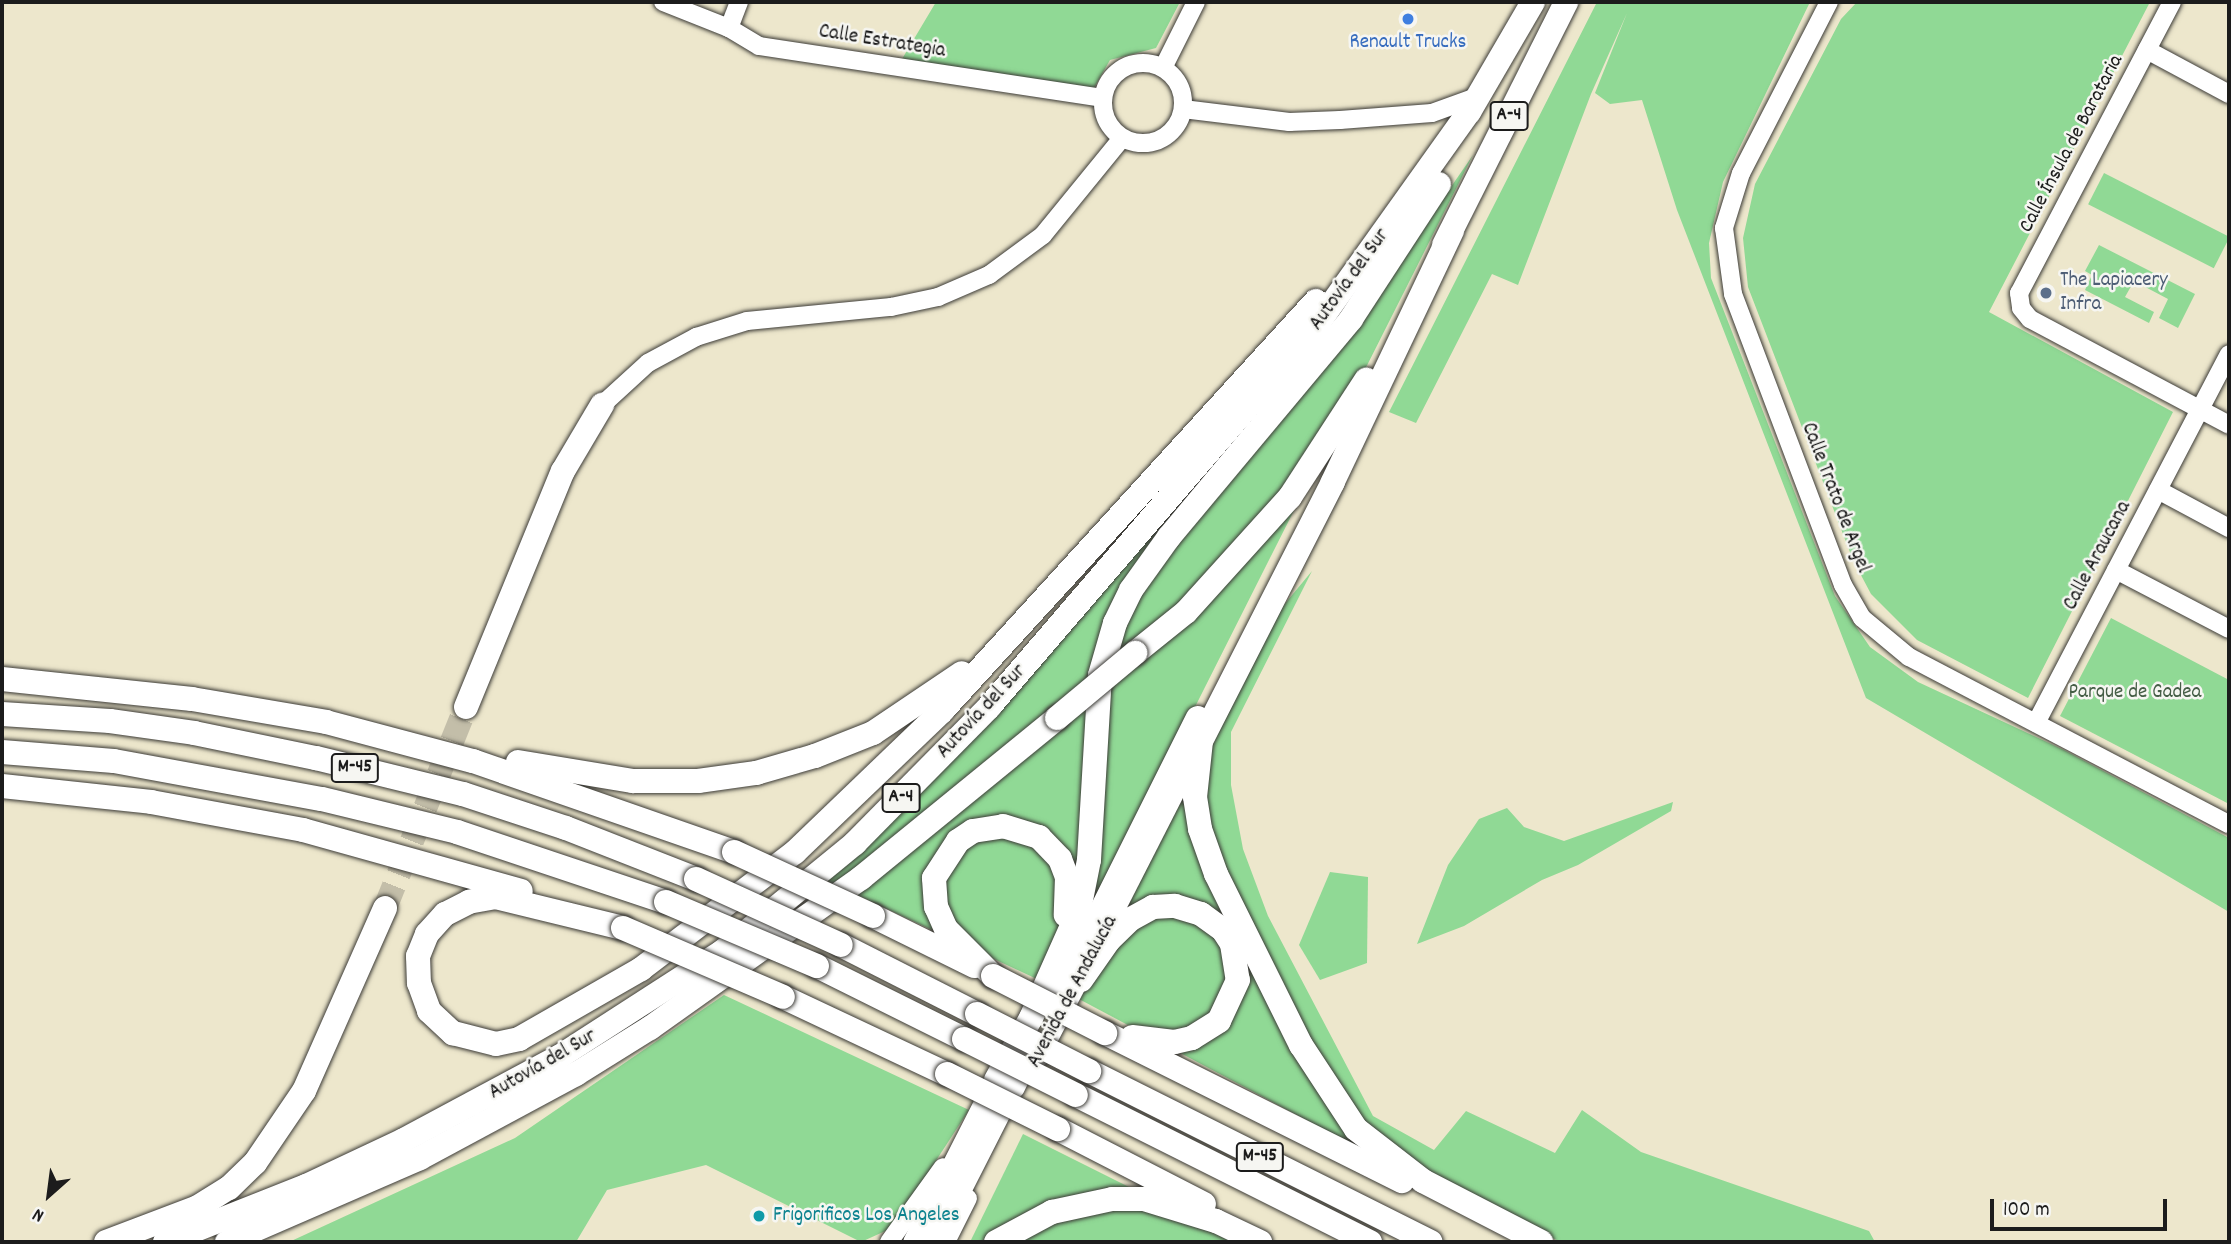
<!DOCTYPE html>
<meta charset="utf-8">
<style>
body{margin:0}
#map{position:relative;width:2231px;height:1244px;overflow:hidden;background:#ede7cc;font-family:Dekko,sans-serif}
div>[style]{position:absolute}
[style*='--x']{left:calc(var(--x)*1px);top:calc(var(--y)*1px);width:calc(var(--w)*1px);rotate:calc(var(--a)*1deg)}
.green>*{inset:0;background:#90d995;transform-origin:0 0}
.highway-tunnel>*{height:24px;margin-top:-12px;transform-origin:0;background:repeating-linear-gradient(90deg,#c3bea9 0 24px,transparent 0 36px)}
.roads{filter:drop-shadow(0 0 2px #3b3a36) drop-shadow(0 0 2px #3b3a36)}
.minor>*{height:18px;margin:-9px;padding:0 9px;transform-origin:9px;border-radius:9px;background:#fff}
.minor>.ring{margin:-9px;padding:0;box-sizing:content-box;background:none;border:18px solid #fff;border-radius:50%}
.major>*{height:21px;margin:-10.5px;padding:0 10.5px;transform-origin:10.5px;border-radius:10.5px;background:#fff}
.highway>*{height:24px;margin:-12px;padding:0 12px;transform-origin:12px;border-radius:12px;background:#fff}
.bridges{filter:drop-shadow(0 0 2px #3b3a36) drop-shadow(0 0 2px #3b3a36)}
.highway-bridge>*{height:24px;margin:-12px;padding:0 12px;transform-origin:12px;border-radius:12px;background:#fff}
.dots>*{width:19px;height:19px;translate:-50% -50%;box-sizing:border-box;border:4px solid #f6f6f2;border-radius:50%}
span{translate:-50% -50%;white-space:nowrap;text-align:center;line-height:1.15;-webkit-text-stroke:5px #f6f6f2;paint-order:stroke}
.shield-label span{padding:2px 5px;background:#f6f6f2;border:2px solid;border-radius:5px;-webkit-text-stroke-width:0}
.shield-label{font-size:19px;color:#1c1c1c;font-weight:700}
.street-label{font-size:21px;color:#1c1c1c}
.shop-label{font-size:21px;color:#366cbe}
.service-label{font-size:21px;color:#4e5e75}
.left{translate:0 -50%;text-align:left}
.park-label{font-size:21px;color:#455e46}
.culture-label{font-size:21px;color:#0d838f}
.frame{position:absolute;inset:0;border:4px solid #1c1c1c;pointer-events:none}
.north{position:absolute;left:14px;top:1160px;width:70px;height:70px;-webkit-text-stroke:5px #f6f6f2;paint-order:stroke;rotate:208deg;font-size:19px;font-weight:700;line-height:28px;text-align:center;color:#1c1c1c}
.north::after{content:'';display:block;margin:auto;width:24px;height:32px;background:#1c1c1c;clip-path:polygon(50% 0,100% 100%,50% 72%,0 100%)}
.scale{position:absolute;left:1990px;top:1199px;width:177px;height:32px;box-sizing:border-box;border:4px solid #1c1c1c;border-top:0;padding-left:9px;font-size:21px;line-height:24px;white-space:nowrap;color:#1c1c1c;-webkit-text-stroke:5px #f6f6f2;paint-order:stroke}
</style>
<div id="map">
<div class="green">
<div style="clip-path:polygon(936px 2px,1180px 2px,1156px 48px,1110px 60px,1094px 88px,902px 59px)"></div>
<div style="clip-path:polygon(1597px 2px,1810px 2px,1723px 182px,1709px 243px,1711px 278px,1835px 596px,1870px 647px,1918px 682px,2064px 750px,2229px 838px,2229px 912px,1866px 698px,1677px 210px,1642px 100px,1610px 104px,1595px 93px,1627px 13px,1591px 94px,1518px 285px,1492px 274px,1416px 423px,1389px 412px)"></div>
<div style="clip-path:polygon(1857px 2px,2150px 2px,1989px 312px,2173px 412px,2028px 698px,1917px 640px,1871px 594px,1853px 560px,1748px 287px,1743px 238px,1755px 184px,1841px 19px)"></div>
<div style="clip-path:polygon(1473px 155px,1054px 987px,823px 879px,1176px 506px,1357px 323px)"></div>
<div style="left:2104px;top:173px;width:141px;height:35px;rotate:27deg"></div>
<div style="clip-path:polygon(2099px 245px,2195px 294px,2178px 328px,2159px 318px,2168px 299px,2134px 281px,2125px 297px,2154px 312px,2149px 323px,2085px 290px,2092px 275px,2085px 271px)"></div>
<div style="clip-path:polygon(1312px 571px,1231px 732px,1231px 785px,1243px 849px,1268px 916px,1373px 1116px,1434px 1150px,1466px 1111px,1555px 1153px,1582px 1110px,1641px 1152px,1869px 1231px,1875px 1242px,1561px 1242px,1376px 1157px,1077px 998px,1283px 606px)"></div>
<div style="clip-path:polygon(2111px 618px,2229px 680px,2229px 804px,2060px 716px)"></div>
<div style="clip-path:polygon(1673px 802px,1671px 811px,1578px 865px,1542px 880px,1464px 926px,1417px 944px,1448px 865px,1479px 819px,1507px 808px,1524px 827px,1564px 841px)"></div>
<div style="clip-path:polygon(1330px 872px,1368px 877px,1367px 963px,1320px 980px,1299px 945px)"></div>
<div style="clip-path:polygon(724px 995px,969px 1110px,892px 1228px,861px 1242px,706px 1165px,607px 1190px,576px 1242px,289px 1242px,515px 1138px)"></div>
<div style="clip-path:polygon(1023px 1134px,1239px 1242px,970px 1242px)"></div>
</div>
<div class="highway-tunnel">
<div style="--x:385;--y:908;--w:217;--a:-68.1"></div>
</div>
<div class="roads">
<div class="minor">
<div style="--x:663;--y:2;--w:71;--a:21.5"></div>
<div style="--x:729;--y:28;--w:35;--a:31"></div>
<div style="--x:759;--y:46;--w:348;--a:8.6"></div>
<div style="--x:1829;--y:2;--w:192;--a:117.2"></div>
<div style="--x:1741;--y:173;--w:58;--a:107.2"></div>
<div style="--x:1724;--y:228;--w:67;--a:82.2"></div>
<div style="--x:1733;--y:294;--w:311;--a:69.3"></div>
<div style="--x:1843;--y:585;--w:38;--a:60"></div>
<div style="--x:1862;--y:618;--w:61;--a:39.7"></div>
<div style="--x:1909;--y:657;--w:361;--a:27.6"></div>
<div style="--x:2172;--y:2;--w:329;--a:117.7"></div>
<div style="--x:2019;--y:293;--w:15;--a:82"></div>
<div style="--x:2021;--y:308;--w:14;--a:51"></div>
<div style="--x:2030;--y:319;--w:225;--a:28"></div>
<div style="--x:729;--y:28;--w:28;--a:-69"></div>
<div style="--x:2147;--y:50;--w:93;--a:28.2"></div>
<div class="ring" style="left:1103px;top:63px;width:62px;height:62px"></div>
<div style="--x:1163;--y:68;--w:74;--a:-63.4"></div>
<div style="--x:1183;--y:109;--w:107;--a:7"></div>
<div style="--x:1289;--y:122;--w:51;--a:-2.2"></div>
<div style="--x:1340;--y:120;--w:92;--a:-4.4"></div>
<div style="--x:1432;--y:113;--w:50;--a:-19.9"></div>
<div style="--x:602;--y:405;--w:62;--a:-42.4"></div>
<div style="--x:648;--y:363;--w:55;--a:-28.4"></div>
<div style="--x:696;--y:337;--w:53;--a:-17.4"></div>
<div style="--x:747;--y:321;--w:145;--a:-5.6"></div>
<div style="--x:891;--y:307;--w:48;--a:-12"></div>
<div style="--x:938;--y:297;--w:56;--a:-23.3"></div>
<div style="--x:989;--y:275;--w:67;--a:-36.5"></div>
<div style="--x:1043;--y:235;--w:125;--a:-50.8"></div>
<div style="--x:2158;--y:490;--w:81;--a:28.2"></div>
<div style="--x:2116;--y:570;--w:127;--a:27.6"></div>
<div style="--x:2036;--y:723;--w:416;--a:-62.4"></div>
<div style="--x:1099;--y:943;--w:213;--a:-63"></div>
<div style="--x:1039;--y:1058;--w:95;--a:-62.4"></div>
<div style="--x:889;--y:1242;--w:92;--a:-54.2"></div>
<div style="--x:946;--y:1242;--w:49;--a:-63.4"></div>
</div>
<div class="major">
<div style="--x:913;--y:1242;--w:181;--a:-63"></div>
<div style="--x:934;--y:1242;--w:173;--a:-63.1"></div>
</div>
<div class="highway">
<div style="--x:1452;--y:231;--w:278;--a:115.4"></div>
<div style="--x:1333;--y:482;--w:291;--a:117"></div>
<div style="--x:1201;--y:741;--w:56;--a:96.1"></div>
<div style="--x:1195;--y:797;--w:32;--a:81"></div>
<div style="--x:1200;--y:829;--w:48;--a:70.4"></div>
<div style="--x:1216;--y:874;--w:191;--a:63.6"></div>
<div style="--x:1301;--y:1045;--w:100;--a:56.8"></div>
<div style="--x:1356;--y:1129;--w:85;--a:37.8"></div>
<div style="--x:1423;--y:1181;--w:133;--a:27.3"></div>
<div style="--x:1444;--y:245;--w:272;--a:-63.3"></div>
<div style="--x:1135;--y:653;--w:65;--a:-38.8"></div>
<div style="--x:1186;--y:612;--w:155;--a:-47.9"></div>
<div style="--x:1290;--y:497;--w:140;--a:-57"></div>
<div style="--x:2;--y:679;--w:191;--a:6"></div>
<div style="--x:192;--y:699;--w:136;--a:9.7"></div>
<div style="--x:326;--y:722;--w:152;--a:14.9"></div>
<div style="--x:473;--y:761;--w:276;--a:19.2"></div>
<div style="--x:466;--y:707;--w:255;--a:-67.7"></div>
<div style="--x:563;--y:471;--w:77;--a:-59.4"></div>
<div style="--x:2;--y:714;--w:108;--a:3.7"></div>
<div style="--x:110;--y:721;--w:85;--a:8.1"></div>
<div style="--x:194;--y:733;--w:125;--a:11.6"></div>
<div style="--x:316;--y:758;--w:151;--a:13.8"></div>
<div style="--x:463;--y:794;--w:108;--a:18.3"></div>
<div style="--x:566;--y:828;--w:140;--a:21.4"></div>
<div style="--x:2;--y:752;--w:112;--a:4.6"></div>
<div style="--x:114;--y:761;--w:211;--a:10.4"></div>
<div style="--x:322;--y:799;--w:139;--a:13.7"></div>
<div style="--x:457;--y:832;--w:220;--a:18.5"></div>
<div style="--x:518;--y:762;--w:117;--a:9.4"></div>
<div style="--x:633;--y:781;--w:65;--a:0"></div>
<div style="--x:698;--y:781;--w:59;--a:-7.9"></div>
<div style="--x:756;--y:773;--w:61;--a:-16.1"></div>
<div style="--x:815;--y:756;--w:62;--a:-21.6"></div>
<div style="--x:873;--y:733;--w:107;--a:-34"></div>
<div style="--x:2;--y:786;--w:150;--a:6.1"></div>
<div style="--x:151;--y:802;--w:155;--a:10.4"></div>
<div style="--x:303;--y:830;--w:226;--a:15.6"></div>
<div style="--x:873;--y:916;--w:113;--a:26.3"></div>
<div style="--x:623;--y:928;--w:131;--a:-166.3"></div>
<div style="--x:496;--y:897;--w:27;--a:170"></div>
<div style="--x:469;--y:902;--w:27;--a:153"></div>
<div style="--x:445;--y:914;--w:27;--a:132"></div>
<div style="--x:427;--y:934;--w:24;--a:112"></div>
<div style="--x:418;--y:956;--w:27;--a:88"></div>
<div style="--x:419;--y:983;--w:30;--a:70"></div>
<div style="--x:429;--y:1011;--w:33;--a:43"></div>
<div style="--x:453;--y:1033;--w:44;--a:14.3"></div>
<div style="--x:496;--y:1044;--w:24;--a:-12"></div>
<div style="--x:519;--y:1039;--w:141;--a:-29.8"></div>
<div style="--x:641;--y:969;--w:193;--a:-37.2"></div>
<div style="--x:795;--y:852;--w:204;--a:-43.8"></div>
<div style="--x:942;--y:711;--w:555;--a:-47.63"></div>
<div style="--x:841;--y:945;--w:153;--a:26.9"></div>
<div style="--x:817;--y:966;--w:164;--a:26.4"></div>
<div style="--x:993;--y:976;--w:66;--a:-135"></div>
<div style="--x:946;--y:929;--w:24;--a:-114"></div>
<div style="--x:936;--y:907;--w:29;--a:-94"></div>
<div style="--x:934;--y:878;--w:44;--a:-57"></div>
<div style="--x:958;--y:841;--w:18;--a:-34"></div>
<div style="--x:973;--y:831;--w:30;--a:-9"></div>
<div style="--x:1003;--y:826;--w:38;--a:17"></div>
<div style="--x:1039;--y:837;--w:30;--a:46"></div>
<div style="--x:1060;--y:859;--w:19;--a:69"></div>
<div style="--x:1067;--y:877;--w:38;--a:92"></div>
<div style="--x:1081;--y:980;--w:49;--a:-55"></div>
<div style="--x:1109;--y:940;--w:30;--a:-44"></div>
<div style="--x:1131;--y:919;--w:25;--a:-29"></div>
<div style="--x:1153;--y:907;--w:22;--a:-3"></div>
<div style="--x:1175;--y:906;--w:27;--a:17"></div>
<div style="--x:1201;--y:914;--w:27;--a:36"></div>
<div style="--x:1223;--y:930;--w:17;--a:57"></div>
<div style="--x:1232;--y:944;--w:36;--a:81"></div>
<div style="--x:1238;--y:980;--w:45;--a:114.9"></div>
<div style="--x:1219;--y:1021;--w:32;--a:148"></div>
<div style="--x:1192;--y:1038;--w:18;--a:167"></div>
<div style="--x:1174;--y:1042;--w:42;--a:-173.2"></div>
<div style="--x:1062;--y:989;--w:303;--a:-63.4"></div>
<div style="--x:783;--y:997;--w:181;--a:25.2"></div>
<div style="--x:1105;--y:1033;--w:332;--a:26.5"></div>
<div style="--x:1089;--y:1071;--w:382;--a:26.6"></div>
<div style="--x:996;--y:1080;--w:71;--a:-60.6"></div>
<div style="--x:1031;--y:1018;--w:118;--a:-66"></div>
<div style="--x:1079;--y:910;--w:51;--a:-78.7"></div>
<div style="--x:1089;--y:860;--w:185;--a:-86.6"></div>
<div style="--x:1100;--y:675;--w:54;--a:-73.9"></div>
<div style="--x:1115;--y:623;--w:37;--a:-64"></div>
<div style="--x:1131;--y:590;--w:65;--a:-54.4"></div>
<div style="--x:1169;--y:537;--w:284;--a:-50.1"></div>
<div style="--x:1351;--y:319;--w:161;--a:-56.9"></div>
<div style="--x:1013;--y:1087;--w:41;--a:-64.1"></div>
<div style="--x:1076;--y:1095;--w:329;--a:26.6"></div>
<div style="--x:1058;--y:1129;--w:164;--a:27.2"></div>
<div style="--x:106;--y:1242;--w:98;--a:-20.8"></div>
<div style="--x:198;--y:1207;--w:36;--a:-32"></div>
<div style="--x:229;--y:1188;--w:36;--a:-44"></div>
<div style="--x:255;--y:1163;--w:87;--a:-55.8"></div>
<div style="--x:304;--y:1091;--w:200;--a:-66.1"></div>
<div style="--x:165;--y:1242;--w:152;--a:-21.7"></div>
<div style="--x:306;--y:1186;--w:108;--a:-25.1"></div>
<div style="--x:404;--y:1140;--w:176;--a:-28.2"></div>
<div style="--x:559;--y:1057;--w:194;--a:-32.8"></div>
<div style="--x:722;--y:952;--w:172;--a:-39.3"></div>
<div style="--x:855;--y:843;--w:191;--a:-45.4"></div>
<div style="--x:989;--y:707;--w:499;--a:-49.3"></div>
<div style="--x:1314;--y:329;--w:267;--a:-54.5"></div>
<div style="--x:1469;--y:112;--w:127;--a:-59.8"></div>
<div style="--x:227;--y:1242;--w:210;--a:-23.5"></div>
<div style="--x:420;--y:1158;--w:177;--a:-28.3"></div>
<div style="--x:576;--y:1074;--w:87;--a:-31.9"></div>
<div style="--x:650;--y:1028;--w:259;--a:-35.4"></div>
<div style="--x:861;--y:878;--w:253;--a:-39.2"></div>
<div style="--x:996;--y:1242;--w:64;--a:-28.2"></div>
<div style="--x:1052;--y:1212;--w:61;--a:-12.2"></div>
<div style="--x:1112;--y:1199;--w:32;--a:0"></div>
<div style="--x:1144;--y:1199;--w:75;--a:17"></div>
<div style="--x:1216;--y:1221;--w:49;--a:25.5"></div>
</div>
</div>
<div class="bridges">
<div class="highway-bridge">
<div style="--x:1057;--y:718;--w:102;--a:-39.8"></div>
<div style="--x:734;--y:852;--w:153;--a:24.7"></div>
<div style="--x:696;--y:879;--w:159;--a:24.5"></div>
<div style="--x:666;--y:902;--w:164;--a:23"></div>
<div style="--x:623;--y:928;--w:174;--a:23.3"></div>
<div style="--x:993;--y:976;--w:126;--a:27"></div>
<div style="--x:977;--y:1014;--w:126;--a:27"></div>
<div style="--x:964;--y:1039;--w:125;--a:26.6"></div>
<div style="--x:947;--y:1074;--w:124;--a:26.4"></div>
</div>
</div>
<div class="dots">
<div style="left:1408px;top:19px;background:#3f7fe0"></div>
<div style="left:2046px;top:293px;background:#5c6f8a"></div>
<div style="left:759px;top:1216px;background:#0f9aa8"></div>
</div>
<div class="shield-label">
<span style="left:1509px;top:116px">A-4</span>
<span style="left:355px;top:768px">M-45</span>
<span style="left:901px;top:798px">A-4</span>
<span style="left:1260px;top:1157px">M-45</span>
</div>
<div class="street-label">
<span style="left:882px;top:42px;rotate:9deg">Calle Estrategia</span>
<span style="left:2072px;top:144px;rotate:-62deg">Calle Ínsula de Barataria</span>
<span style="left:1350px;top:280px;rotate:-54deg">Autovía del Sur</span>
<span style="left:1835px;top:498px;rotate:69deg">Calle Trato de Argel</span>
<span style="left:2098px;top:556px;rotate:-62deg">Calle Araucana</span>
<span style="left:982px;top:712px;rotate:-47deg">Autovía del Sur</span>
<span style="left:1073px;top:992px;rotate:-62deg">Avenida de Andalucía</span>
<span style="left:543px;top:1065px;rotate:-30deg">Autovía del Sur</span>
</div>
<div class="shop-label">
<span style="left:1408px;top:43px">Renault Trucks</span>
</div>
<div class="service-label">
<span class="left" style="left:2060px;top:293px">The Lapiacery<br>Infra</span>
</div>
<div class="park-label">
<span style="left:2135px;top:693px">Parque de Gadea</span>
</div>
<div class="culture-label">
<span class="left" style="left:773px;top:1216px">Frigorificos Los Angeles</span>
</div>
<div class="frame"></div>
<div class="north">N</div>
<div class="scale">100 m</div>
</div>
